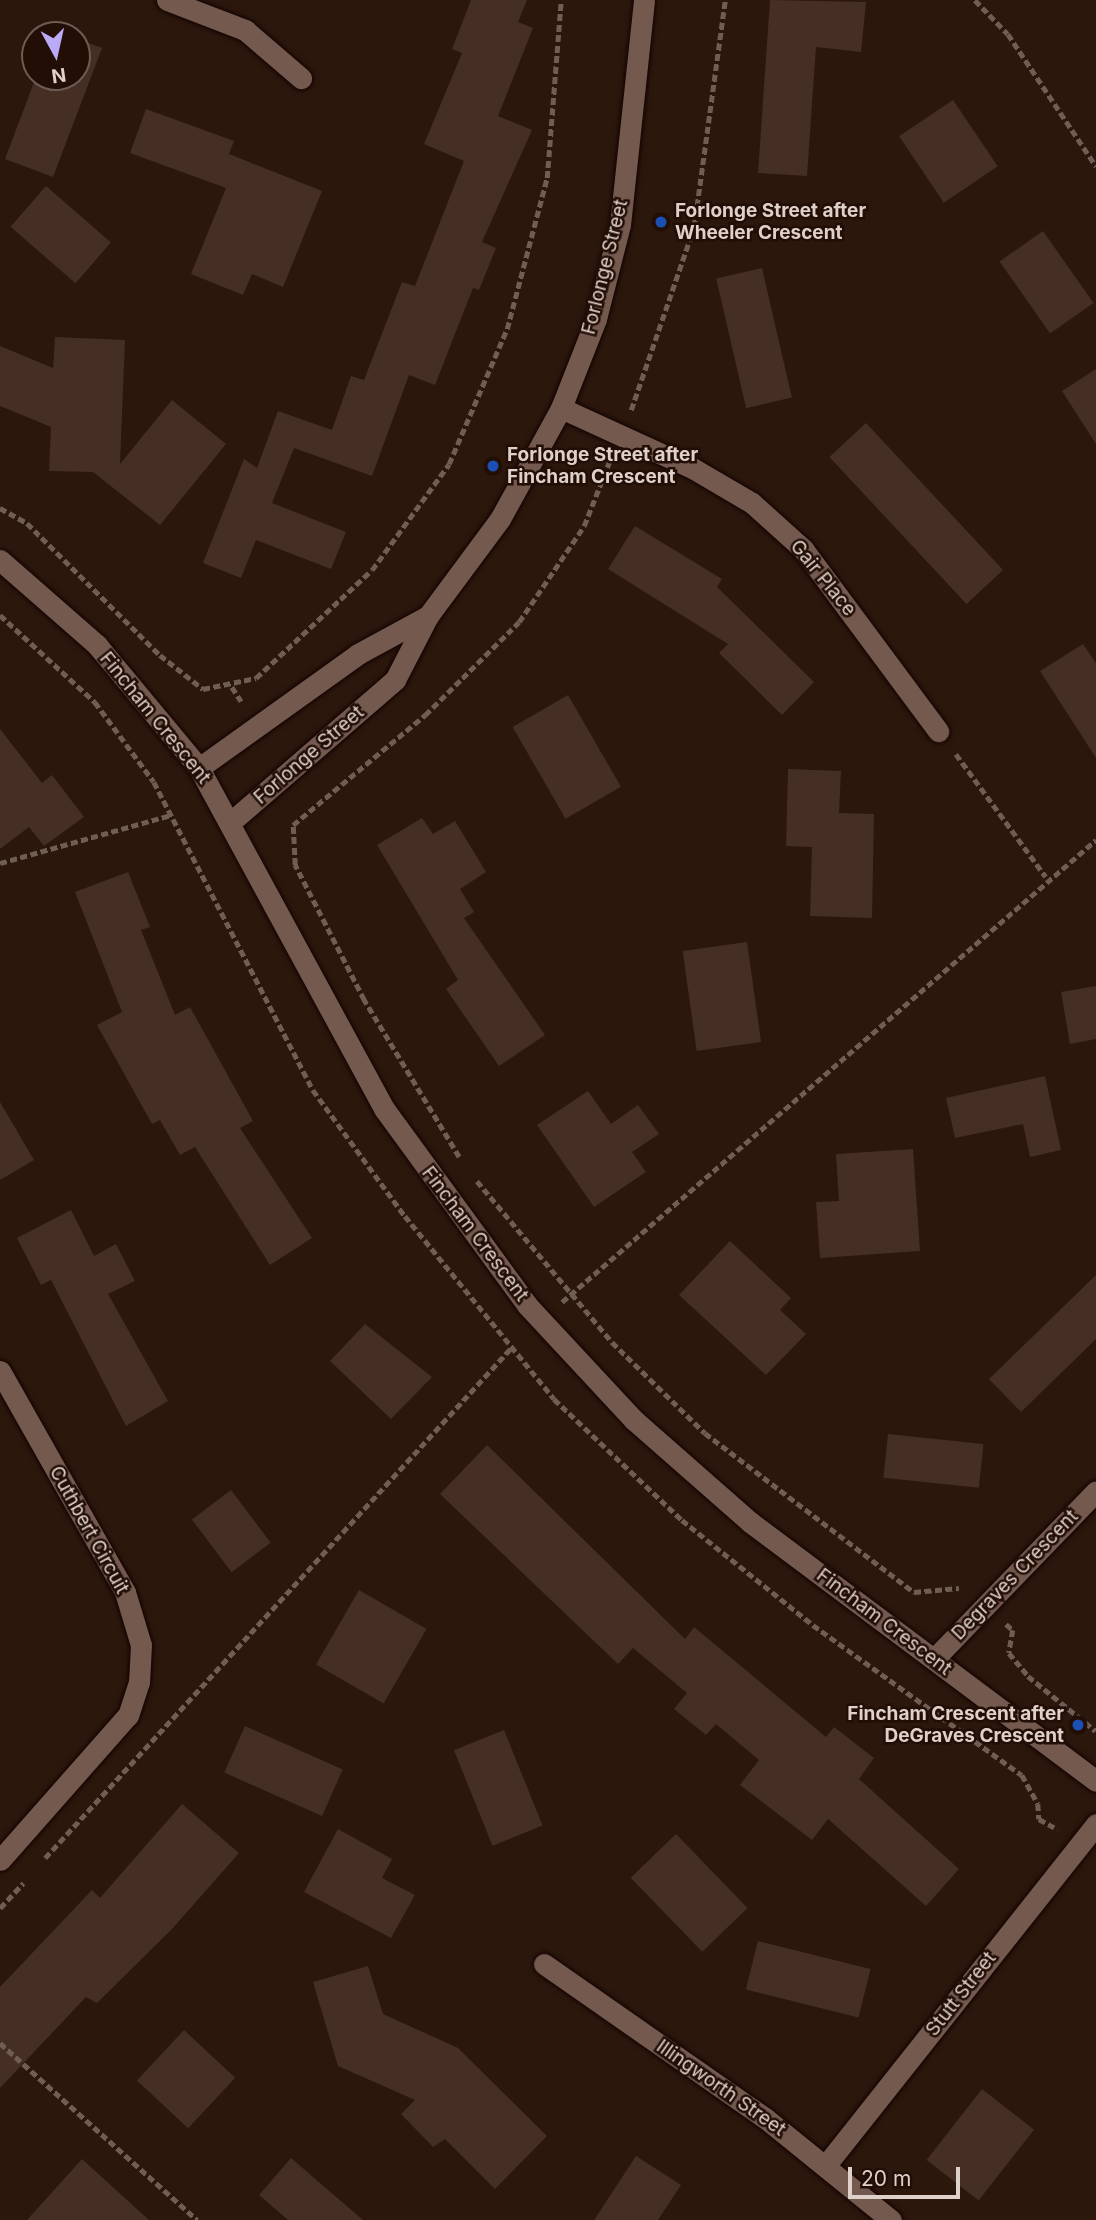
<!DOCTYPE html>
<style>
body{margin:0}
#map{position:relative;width:1096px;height:2220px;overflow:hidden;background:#2c170d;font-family:Inter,sans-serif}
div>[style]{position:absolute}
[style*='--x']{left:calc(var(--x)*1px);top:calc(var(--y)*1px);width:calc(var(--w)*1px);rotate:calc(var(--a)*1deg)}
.building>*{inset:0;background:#452e24;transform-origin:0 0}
.path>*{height:4.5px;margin-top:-2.25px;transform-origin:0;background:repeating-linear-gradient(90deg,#705e55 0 7px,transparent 0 10.5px)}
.roads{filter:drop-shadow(0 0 2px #130300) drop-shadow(0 0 2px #130300)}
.minor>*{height:21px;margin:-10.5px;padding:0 10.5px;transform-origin:10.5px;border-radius:10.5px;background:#73594e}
.dots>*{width:19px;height:19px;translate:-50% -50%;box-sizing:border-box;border:4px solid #220e05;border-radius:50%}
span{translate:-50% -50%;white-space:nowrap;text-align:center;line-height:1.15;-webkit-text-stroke:5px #220e05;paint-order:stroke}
.poi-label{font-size:19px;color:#dfd0ca;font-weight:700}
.left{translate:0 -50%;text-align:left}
.right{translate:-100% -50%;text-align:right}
.street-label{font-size:19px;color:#dfd0ca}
.north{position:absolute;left:21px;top:21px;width:70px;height:70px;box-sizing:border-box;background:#220e05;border:2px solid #6e5c54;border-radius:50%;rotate:172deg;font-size:19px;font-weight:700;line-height:28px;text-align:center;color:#dfd0ca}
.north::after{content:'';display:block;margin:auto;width:24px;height:32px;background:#baaaf7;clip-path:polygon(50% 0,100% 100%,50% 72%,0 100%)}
.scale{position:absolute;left:848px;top:2167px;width:112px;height:32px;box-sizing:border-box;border:4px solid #dfd0ca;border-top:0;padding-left:9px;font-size:21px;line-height:24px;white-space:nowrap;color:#dfd0ca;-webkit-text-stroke:5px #220e05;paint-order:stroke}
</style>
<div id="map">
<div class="building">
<div style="clip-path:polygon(471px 0,527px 0,518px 22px,533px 28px,498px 116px,532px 130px,482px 242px,496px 248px,479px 290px,473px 288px,435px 385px,409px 375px,372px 476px,294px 448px,272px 503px,346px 532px,331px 569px,256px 540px,241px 578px,203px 563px,244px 459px,257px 468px,278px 411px,332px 430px,351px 376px,364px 380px,402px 282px,415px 286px,464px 161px,424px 144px,462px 53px,452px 49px)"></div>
<div style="clip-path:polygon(770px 0,866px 2px,861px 52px,816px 47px,807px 176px,758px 173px)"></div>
<div style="clip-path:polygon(77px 39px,102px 48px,53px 177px,5px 159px,36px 77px,77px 77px)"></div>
<div style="left:953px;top:100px;width:80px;height:65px;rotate:56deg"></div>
<div style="clip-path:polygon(146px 109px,234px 141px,229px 154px,322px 191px,283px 287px,252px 274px,243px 295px,191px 274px,226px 188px,130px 153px)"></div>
<div style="left:46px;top:186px;width:86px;height:54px;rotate:41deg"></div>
<div style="left:1043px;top:231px;width:88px;height:53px;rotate:55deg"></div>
<div style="left:762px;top:268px;width:133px;height:47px;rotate:77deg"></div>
<div style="clip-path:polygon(55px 337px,125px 340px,120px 464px,172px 400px,226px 444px,160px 525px,93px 472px,49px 471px,51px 427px,0 406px,0 346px,53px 368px)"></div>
<div style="clip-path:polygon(1096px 369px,1096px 444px,1062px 391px)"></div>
<div style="left:866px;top:423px;width:201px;height:50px;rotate:47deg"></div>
<div style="clip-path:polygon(635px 526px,722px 579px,717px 587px,814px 682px,782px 715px,719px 653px,728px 644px,608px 569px)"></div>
<div style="clip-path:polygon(1083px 644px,1096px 663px,1096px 758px,1040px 671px)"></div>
<div style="left:568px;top:695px;width:106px;height:64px;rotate:60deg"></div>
<div style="clip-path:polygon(0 729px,42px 783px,52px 775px,84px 817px,44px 846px,29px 827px,0 849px)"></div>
<div style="clip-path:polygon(788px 769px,841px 771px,839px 813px,874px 814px,872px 918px,810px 916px,812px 847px,786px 846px)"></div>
<div style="clip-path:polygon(422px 818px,433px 834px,455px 821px,486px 872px,460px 889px,474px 912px,464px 918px,545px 1035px,499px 1066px,446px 989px,458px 980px,377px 845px)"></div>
<div style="clip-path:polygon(128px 872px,150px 927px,141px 930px,175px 1015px,190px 1007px,253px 1121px,240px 1128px,312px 1238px,270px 1265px,195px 1147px,180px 1155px,160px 1120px,152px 1124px,97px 1025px,122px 1012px,75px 892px)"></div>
<div style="left:747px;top:942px;width:101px;height:65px;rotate:82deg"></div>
<div style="clip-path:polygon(1096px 986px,1096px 1039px,1070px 1044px,1061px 992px)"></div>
<div style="clip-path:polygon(1045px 1076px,1061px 1150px,1030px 1157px,1023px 1124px,955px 1138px,946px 1098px)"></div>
<div style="clip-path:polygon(588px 1091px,611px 1124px,638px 1105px,659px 1134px,632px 1152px,646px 1172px,594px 1207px,537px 1125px)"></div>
<div style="clip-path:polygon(0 1102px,34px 1160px,0 1180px)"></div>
<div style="clip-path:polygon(913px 1149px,920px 1251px,820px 1258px,816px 1202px,839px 1201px,836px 1154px)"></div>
<div style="clip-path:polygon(71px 1210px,94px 1256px,116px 1244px,135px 1281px,108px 1294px,168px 1401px,126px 1426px,51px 1280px,41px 1285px,17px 1238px)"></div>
<div style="clip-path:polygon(730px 1241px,791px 1298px,780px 1310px,806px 1334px,766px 1375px,679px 1295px)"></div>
<div style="clip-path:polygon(1096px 1275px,1096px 1339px,1021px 1412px,989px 1379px)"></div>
<div style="clip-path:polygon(365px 1324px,432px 1377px,391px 1419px,330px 1361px)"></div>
<div style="left:888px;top:1434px;width:96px;height:44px;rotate:6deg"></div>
<div style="clip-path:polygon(487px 1445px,685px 1639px,694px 1627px,826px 1737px,834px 1727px,874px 1758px,859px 1779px,959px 1869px,926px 1906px,828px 1819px,812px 1840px,740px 1785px,759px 1760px,716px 1724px,706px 1735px,674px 1709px,687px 1693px,633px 1648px,618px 1664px,440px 1494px)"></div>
<div style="left:231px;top:1490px;width:66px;height:49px;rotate:53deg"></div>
<div style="left:359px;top:1590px;width:78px;height:86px;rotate:30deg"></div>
<div style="left:245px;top:1726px;width:107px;height:51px;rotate:24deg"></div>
<div style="left:504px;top:1730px;width:103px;height:54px;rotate:68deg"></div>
<div style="clip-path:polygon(182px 1804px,239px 1853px,172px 1929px,97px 2003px,86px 1997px,0 2088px,0 1987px,92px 1890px,100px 1898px)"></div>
<div style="clip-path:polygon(338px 1829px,392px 1859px,382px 1878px,415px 1895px,391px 1938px,304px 1892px)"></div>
<div style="left:676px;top:1834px;width:103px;height:63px;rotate:46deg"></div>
<div style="left:758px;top:1941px;width:116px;height:50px;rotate:14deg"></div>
<div style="clip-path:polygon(368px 1966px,383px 2014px,458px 2048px,547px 2136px,495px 2189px,445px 2139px,433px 2147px,401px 2114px,415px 2100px,338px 2066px,313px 1982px)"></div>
<div style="left:184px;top:2030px;width:70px;height:69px;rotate:43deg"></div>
<div style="left:982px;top:2089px;width:66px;height:90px;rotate:38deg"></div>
<div style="clip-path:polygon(636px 2156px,681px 2185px,658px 2220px,594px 2220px)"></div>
<div style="clip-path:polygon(291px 2158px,363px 2220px,288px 2220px,259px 2195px)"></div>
<div style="clip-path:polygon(82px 2159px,149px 2220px,27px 2220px)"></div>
</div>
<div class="path">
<div style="--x:975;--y:0;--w:47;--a:45.9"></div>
<div style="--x:1008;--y:34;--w:159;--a:56.3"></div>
<div style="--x:631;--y:410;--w:194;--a:-71"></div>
<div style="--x:694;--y:227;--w:229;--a:-82.2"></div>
<div style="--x:0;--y:508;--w:31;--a:29"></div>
<div style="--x:27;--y:523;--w:187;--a:44.8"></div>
<div style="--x:160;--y:655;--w:55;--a:38.3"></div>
<div style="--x:203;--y:689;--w:54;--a:-11.7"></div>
<div style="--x:256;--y:678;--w:158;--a:-43"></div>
<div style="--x:372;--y:570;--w:131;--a:-54"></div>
<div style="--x:449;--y:464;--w:147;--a:-66.8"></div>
<div style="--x:507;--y:329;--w:156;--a:-75.2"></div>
<div style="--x:547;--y:178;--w:179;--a:-85.5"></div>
<div style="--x:0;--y:615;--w:129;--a:42.5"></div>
<div style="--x:95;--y:702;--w:99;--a:53.6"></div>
<div style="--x:154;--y:782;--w:347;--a:62.7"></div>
<div style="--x:313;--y:1090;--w:156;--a:53.9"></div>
<div style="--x:405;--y:1216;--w:236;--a:50.8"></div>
<div style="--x:554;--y:1399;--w:176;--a:43.4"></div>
<div style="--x:682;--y:1520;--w:168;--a:38.7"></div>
<div style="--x:813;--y:1625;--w:257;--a:35.7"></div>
<div style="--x:1022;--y:1775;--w:33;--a:61"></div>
<div style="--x:1038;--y:1804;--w:15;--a:86"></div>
<div style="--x:1039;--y:1819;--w:21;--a:29"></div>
<div style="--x:232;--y:687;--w:17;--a:57"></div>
<div style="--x:956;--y:754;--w:152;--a:53.8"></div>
<div style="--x:0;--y:863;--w:178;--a:-15.7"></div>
<div style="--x:459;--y:1157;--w:184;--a:-121.2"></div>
<div style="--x:364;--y:1000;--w:152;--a:-117.1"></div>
<div style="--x:295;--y:865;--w:40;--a:-92.9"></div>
<div style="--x:293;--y:825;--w:172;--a:-39.8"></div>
<div style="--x:425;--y:715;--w:132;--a:-44.7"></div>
<div style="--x:519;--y:622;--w:116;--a:-55.9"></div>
<div style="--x:584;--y:526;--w:71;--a:-68.5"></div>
<div style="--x:477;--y:1181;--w:210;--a:50"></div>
<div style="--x:612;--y:1342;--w:130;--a:44.4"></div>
<div style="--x:705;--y:1433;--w:263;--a:37.3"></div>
<div style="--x:914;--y:1592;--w:45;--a:-5.1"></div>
<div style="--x:562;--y:1302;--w:706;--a:-40.87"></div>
<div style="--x:1006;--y:1624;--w:9;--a:41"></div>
<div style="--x:1013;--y:1630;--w:23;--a:100"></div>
<div style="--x:1009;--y:1653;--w:30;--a:50"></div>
<div style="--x:1028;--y:1676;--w:87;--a:39"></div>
<div style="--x:45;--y:1858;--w:692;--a:-47.58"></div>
<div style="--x:0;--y:1908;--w:34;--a:-47"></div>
<div style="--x:0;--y:2043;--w:265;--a:41.9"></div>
</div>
<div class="roads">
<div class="minor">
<div style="--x:167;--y:0;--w:84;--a:21"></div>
<div style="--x:245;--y:30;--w:74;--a:40.6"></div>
<div style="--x:561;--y:408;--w:146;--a:24.6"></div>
<div style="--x:694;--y:469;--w:67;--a:30.4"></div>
<div style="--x:752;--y:503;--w:69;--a:42"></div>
<div style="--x:803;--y:549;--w:227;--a:53.4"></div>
<div style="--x:0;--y:560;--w:129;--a:41.2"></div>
<div style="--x:97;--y:645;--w:160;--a:50.3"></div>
<div style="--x:199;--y:768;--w:389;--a:61.5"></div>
<div style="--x:385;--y:1110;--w:241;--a:53.9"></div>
<div style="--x:527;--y:1305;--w:157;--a:47.1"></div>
<div style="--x:634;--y:1420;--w:154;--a:41.3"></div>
<div style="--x:750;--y:1522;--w:432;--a:36.8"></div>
<div style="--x:199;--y:768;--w:196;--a:-35.6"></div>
<div style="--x:358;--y:654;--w:80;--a:-28.5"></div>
<div style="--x:232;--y:821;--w:216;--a:-40.9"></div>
<div style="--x:395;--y:680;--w:72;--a:-62.7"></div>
<div style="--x:428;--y:616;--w:121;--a:-53.4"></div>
<div style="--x:500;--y:519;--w:127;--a:-61.2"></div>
<div style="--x:561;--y:408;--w:96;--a:-68.5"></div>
<div style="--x:596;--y:319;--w:97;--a:-75.7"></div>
<div style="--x:620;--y:225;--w:226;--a:-83.9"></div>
<div style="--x:0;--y:1371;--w:254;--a:60.5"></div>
<div style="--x:125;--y:1592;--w:55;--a:73.2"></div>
<div style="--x:141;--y:1645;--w:37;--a:93"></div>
<div style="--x:139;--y:1682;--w:35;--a:108"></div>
<div style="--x:128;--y:1715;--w:193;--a:131.4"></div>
<div style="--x:934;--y:1659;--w:233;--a:-46"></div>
<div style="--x:544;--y:1964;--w:269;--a:34.9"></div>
<div style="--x:765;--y:2118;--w:162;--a:39"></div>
<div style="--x:826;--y:2165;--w:435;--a:-51.6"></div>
</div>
</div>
<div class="dots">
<div style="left:661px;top:222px;background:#1a4fb4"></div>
<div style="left:493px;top:466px;background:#1a4fb4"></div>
<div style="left:1078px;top:1725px;background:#1a4fb4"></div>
</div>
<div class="poi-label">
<span class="left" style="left:675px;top:222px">Forlonge Street after<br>Wheeler Crescent</span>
<span class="left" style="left:507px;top:466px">Forlonge Street after<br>Fincham Crescent</span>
<span class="right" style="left:1064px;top:1725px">Fincham Crescent after<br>DeGraves Crescent</span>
</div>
<div class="street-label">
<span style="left:605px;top:267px;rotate:-76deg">Forlonge Street</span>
<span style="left:823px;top:578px;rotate:51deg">Gair Place</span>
<span style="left:155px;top:718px;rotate:51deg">Fincham Crescent</span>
<span style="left:309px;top:755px;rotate:-41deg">Forlonge Street</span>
<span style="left:475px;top:1234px;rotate:53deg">Fincham Crescent</span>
<span style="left:89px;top:1530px;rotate:61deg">Cuthbert Circuit</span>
<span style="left:1015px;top:1575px;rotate:-46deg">Degraves Crescent</span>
<span style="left:884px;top:1622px;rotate:37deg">Fincham Crescent</span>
<span style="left:961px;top:1994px;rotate:-52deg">Stutt Street</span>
<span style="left:721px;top:2088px;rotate:35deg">Illingworth Street</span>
</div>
<div class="north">N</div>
<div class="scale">20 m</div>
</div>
